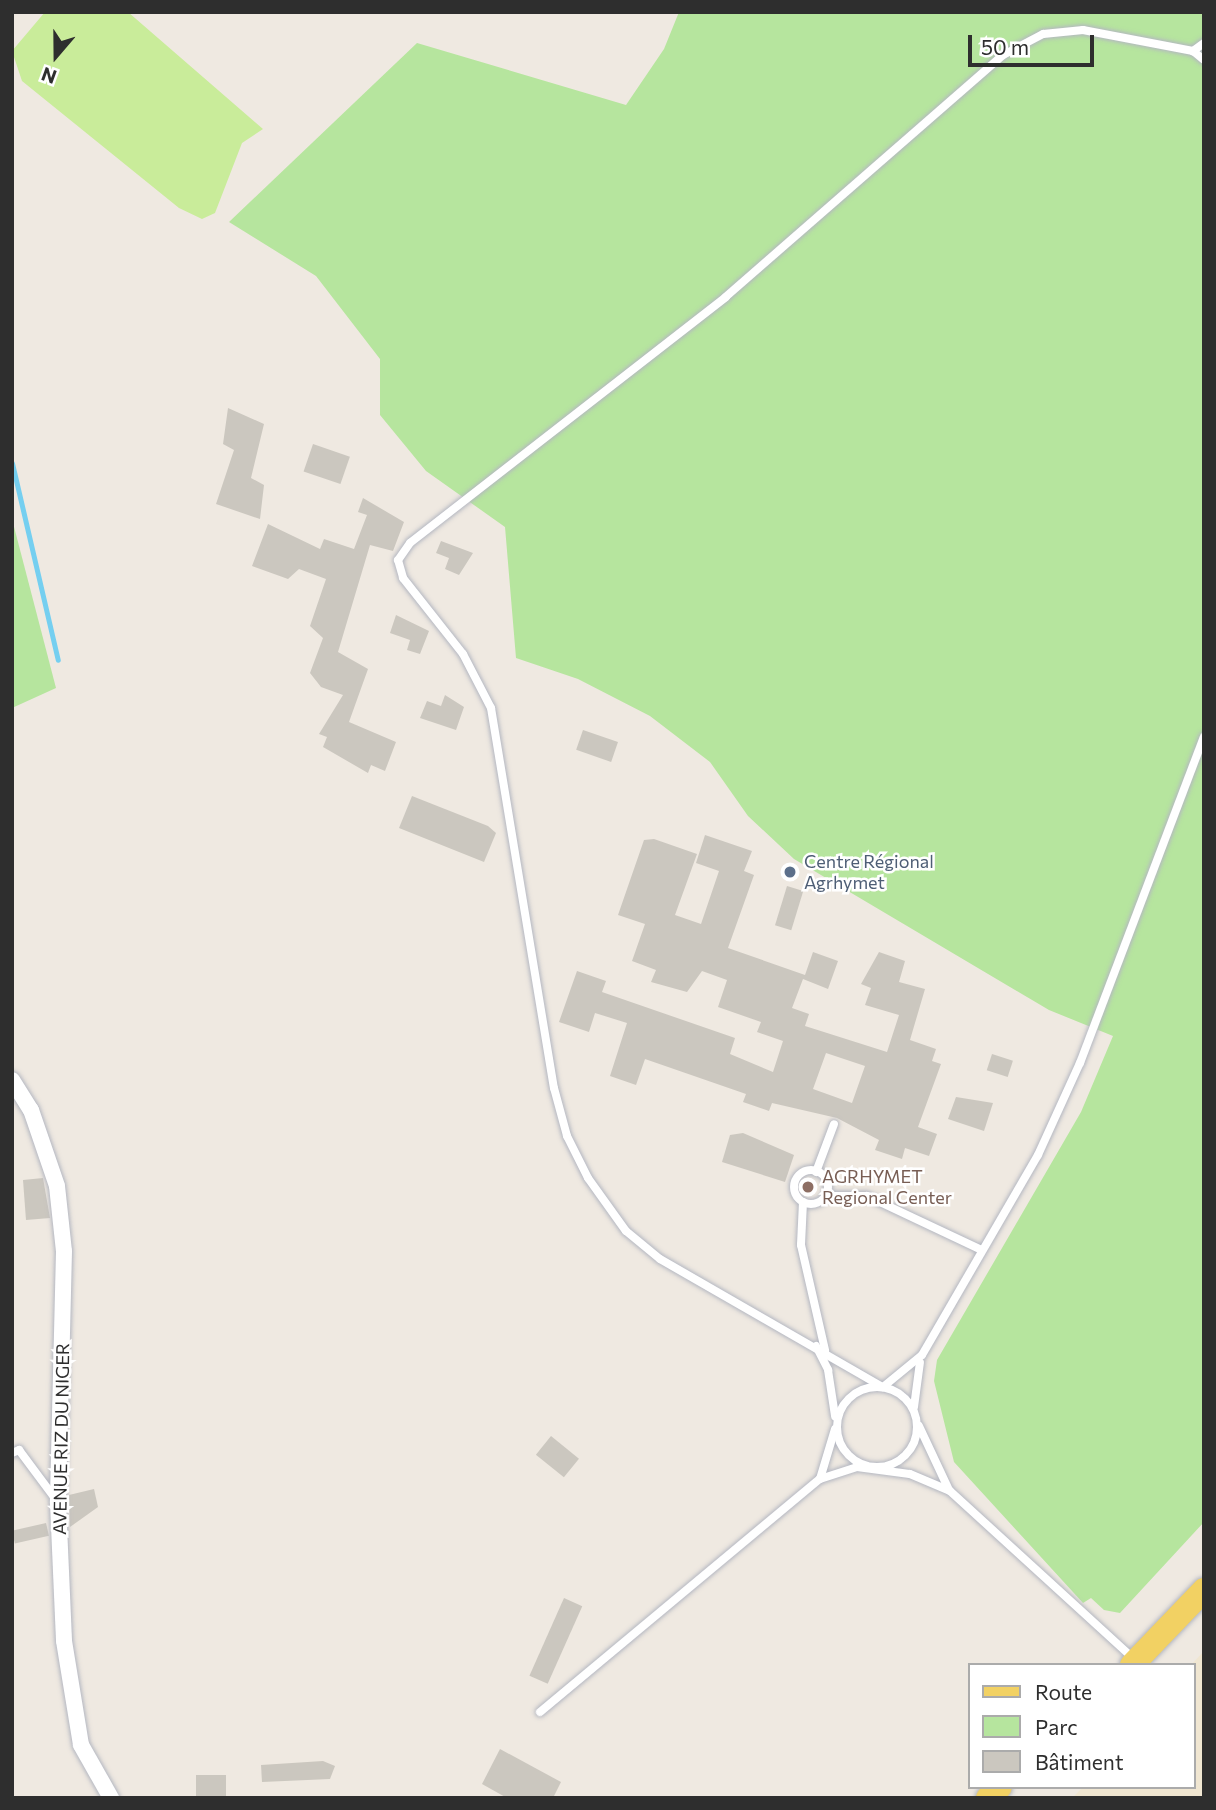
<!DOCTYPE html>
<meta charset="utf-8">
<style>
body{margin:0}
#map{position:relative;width:1216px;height:1810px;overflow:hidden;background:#efe9e1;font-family:Commissioner,sans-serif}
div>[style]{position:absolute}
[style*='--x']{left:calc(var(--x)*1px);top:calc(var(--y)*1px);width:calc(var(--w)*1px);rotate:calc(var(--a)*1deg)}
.education>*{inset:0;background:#f0e6d1}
.green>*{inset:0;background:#b6e59e}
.pitch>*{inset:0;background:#c9ec9a}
.stream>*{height:5px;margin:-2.5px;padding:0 2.5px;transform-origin:2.5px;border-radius:2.5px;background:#75cff0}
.building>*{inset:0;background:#cbc7bf;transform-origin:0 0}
.roads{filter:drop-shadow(0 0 2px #b4b7c1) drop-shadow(0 0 2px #b4b7c1)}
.service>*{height:8px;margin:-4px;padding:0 4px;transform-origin:4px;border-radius:4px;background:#fff}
.service>.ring{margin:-4px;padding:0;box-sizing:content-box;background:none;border:8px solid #fff;border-radius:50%}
.minor>*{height:16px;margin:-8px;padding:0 8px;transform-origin:8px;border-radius:8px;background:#fff}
.primary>*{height:24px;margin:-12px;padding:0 12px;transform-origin:12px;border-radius:12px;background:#f2d163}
.dots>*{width:19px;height:19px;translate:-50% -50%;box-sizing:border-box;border:4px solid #fff;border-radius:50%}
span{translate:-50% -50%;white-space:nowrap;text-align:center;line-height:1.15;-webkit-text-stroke:5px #fff;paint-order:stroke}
.service-label{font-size:18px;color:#4e5e75}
.left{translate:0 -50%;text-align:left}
.education-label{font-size:18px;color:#785e54}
.street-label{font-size:18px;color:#2e2e2e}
.frame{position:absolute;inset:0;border:14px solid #2e2e2e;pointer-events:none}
.legend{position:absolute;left:968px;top:1663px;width:228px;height:126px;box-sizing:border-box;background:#fff;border:2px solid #ababab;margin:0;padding:9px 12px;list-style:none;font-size:21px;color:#2e2e2e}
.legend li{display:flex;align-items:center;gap:14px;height:35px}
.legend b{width:35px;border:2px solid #ababab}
.north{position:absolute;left:21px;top:21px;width:70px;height:70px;-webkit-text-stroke:5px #fff;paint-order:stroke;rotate:200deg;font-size:19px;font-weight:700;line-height:28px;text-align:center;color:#2e2e2e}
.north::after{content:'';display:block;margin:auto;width:24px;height:32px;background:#2e2e2e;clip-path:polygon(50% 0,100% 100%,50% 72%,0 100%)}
.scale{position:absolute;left:968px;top:35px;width:126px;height:32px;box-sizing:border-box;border:4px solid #2e2e2e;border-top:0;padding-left:9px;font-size:21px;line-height:24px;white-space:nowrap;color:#2e2e2e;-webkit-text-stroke:5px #fff;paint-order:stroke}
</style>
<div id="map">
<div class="education">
<div style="clip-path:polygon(1204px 1651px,1204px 1798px,1072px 1798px,1083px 1787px,1193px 1787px,1191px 1665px)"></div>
</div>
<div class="green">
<div style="clip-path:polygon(679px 12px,1204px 12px,1204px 1522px,1120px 1613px,1104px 1610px,1091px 1598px,1083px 1603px,954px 1462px,934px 1381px,937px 1360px,1081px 1112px,1113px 1036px,1049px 1010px,794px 859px,748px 816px,710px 762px,650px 716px,578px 679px,516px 658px,505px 527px,426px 471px,380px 415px,380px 359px,316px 276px,229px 222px,417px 43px,626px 105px,664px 49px)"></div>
<div style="clip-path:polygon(12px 519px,56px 688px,12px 708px)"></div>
</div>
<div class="pitch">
<div style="clip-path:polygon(45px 12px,128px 12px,263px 129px,242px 143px,215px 213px,202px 219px,179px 208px,22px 81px,12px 51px)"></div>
</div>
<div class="stream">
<div style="--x:12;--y:463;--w:202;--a:76.9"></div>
</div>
<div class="building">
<div style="clip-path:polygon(228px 408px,264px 424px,251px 478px,264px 485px,260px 519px,216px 504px,234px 450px,223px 444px)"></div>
<div style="left:313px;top:444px;width:39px;height:29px;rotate:19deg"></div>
<div style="clip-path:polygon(363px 498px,404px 522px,393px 551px,370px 545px,338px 652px,368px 669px,349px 722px,396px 742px,385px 771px,371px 765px,368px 773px,323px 747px,327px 737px,319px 734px,343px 695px,321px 687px,310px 673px,323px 638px,310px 626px,326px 579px,299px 569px,288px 579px,252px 566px,268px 524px,320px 549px,324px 539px,354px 549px,367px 515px,358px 512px)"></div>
<div style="clip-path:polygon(441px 541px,473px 553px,459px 575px,445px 569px,449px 558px,436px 553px)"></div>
<div style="clip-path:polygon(396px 615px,429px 631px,420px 654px,407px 650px,410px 640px,390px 633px)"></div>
<div style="clip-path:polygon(445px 695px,464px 707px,456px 730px,420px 718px,427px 701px,441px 706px)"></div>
<div style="left:583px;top:730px;width:37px;height:21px;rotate:19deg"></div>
<div style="clip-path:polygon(412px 796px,488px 826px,496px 833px,484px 862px,399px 828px)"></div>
<div style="clip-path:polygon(evenodd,705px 835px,752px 851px,744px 871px,754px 875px,728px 948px,805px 975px,813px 952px,838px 961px,828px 989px,803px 979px,792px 1008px,809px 1014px,805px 1026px,887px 1052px,899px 1015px,865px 1005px,871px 988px,861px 984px,879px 952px,905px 961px,899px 982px,925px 989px,910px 1040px,936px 1049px,932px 1061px,941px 1064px,918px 1127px,937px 1134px,929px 1156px,905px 1148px,902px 1159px,875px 1150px,879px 1140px,837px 1118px,772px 1103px,769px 1111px,743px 1102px,746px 1094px,645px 1059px,636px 1085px,610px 1076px,627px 1023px,595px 1013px,589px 1032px,559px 1022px,577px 971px,606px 981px,602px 992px,735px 1038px,730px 1054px,773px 1072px,783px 1041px,757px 1032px,761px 1022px,718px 1007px,727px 980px,702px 971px,687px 992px,651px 982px,656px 970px,632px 961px,645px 924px,618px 915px,644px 840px,654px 839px,697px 854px,675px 915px,701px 924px,719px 871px,696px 863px,705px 835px,826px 1053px,865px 1066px,852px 1103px,813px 1089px,826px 1053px)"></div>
<div style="left:787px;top:886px;width:17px;height:41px;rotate:17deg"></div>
<div style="left:992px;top:1054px;width:22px;height:17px;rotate:18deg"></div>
<div style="clip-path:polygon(956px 1097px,993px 1103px,984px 1131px,948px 1119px)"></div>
<div style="clip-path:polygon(743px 1133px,794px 1155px,785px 1182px,722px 1162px,730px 1135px)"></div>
<div style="clip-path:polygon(43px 1178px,50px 1218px,26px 1220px,23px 1180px)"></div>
<div style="left:551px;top:1436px;width:36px;height:24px;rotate:39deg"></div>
<div style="clip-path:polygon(94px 1489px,98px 1507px,70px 1527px,69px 1495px)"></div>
<div style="left:46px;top:1523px;width:13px;height:35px;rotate:77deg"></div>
<div style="left:564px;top:1598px;width:20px;height:85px;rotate:24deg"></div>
<div style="clip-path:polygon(500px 1749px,561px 1782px,553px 1798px,507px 1798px,482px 1784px)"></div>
<div style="clip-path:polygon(323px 1761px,335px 1766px,330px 1779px,262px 1782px,261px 1765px)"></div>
<div style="left:226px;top:1775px;width:22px;height:30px;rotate:90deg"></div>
</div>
<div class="roads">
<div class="service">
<div style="--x:1204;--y:43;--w:14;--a:144"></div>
<div style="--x:1193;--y:51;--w:14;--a:39"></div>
<div style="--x:1193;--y:51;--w:112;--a:-169.2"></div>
<div style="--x:1083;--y:30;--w:40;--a:174.3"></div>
<div style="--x:1043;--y:34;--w:45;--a:152.3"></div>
<div style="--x:1003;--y:55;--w:368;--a:138.9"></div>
<div style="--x:726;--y:297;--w:400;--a:142.1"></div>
<div style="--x:410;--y:543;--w:21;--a:125"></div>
<div style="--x:398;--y:560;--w:19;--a:74"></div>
<div style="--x:403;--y:578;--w:97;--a:51.7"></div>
<div style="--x:463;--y:654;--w:61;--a:62.6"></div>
<div style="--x:491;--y:708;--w:385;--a:80.6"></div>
<div style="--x:554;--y:1088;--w:50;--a:74.8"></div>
<div style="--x:567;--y:1136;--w:47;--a:63.4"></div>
<div style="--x:588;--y:1178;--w:65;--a:54.4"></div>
<div style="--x:626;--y:1231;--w:44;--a:39.5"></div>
<div style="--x:660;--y:1259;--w:257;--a:29.9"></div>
<div style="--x:883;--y:1387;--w:50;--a:-39.4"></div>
<div style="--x:922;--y:1355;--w:231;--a:-59.9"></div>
<div style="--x:1038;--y:1155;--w:101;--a:-65.5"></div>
<div style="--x:1080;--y:1063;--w:349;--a:-69.2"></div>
<div class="ring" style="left:794px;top:1170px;width:26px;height:26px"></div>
<div style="--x:816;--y:1172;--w:51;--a:-69.4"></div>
<div style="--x:826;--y:1196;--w:41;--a:0"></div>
<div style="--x:867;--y:1196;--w:127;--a:25.2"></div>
<div style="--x:803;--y:1202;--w:43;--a:92.7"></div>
<div style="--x:801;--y:1245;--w:108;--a:77.1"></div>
<div style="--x:816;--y:1346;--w:27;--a:63"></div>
<div style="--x:828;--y:1370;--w:47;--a:81.3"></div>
<div class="ring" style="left:837px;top:1387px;width:72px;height:72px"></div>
<div style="--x:914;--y:1407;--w:45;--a:-82.4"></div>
<div style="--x:919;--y:1426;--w:71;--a:64.9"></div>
<div style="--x:12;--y:1453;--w:8;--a:-23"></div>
<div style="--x:19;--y:1450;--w:64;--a:53.3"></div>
<div style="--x:820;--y:1479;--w:52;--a:-73.3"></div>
<div style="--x:540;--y:1712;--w:364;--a:-39.8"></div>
<div style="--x:820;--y:1479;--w:39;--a:-18"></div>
<div style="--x:857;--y:1467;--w:53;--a:7.5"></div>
<div style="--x:910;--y:1474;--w:43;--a:23"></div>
<div style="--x:950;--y:1491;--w:249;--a:42.4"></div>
</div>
<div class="minor">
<div style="--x:12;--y:1080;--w:36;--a:58"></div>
<div style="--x:31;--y:1110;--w:80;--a:71.1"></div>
<div style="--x:57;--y:1186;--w:65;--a:83.9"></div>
<div style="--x:64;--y:1251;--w:252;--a:91.4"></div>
<div style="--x:58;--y:1503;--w:138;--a:87.5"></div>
<div style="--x:64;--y:1641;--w:105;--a:80.7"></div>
<div style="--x:81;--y:1745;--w:61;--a:60.5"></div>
</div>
<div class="primary">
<div style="--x:1132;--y:1665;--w:104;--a:-46.2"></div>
<div style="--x:988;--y:1798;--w:16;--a:-43"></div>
</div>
</div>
<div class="dots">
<div style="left:790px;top:872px;background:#5c6f8a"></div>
<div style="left:808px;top:1187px;background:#8d6e63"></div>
</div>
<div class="service-label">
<span class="left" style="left:804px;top:872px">Centre Régional<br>Agrhymet</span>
</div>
<div class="education-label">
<span class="left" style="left:822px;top:1187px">AGRHYMET<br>Regional Center</span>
</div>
<div class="street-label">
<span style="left:61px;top:1439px;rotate:-89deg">AVENUE RIZ DU NIGER</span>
</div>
<div class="frame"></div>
<ul class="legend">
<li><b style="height:9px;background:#f2d163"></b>Route</li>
<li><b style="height:19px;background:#b6e59e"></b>Parc</li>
<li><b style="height:19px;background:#cbc7bf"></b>Bâtiment</li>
</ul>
<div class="north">N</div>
<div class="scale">50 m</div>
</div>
